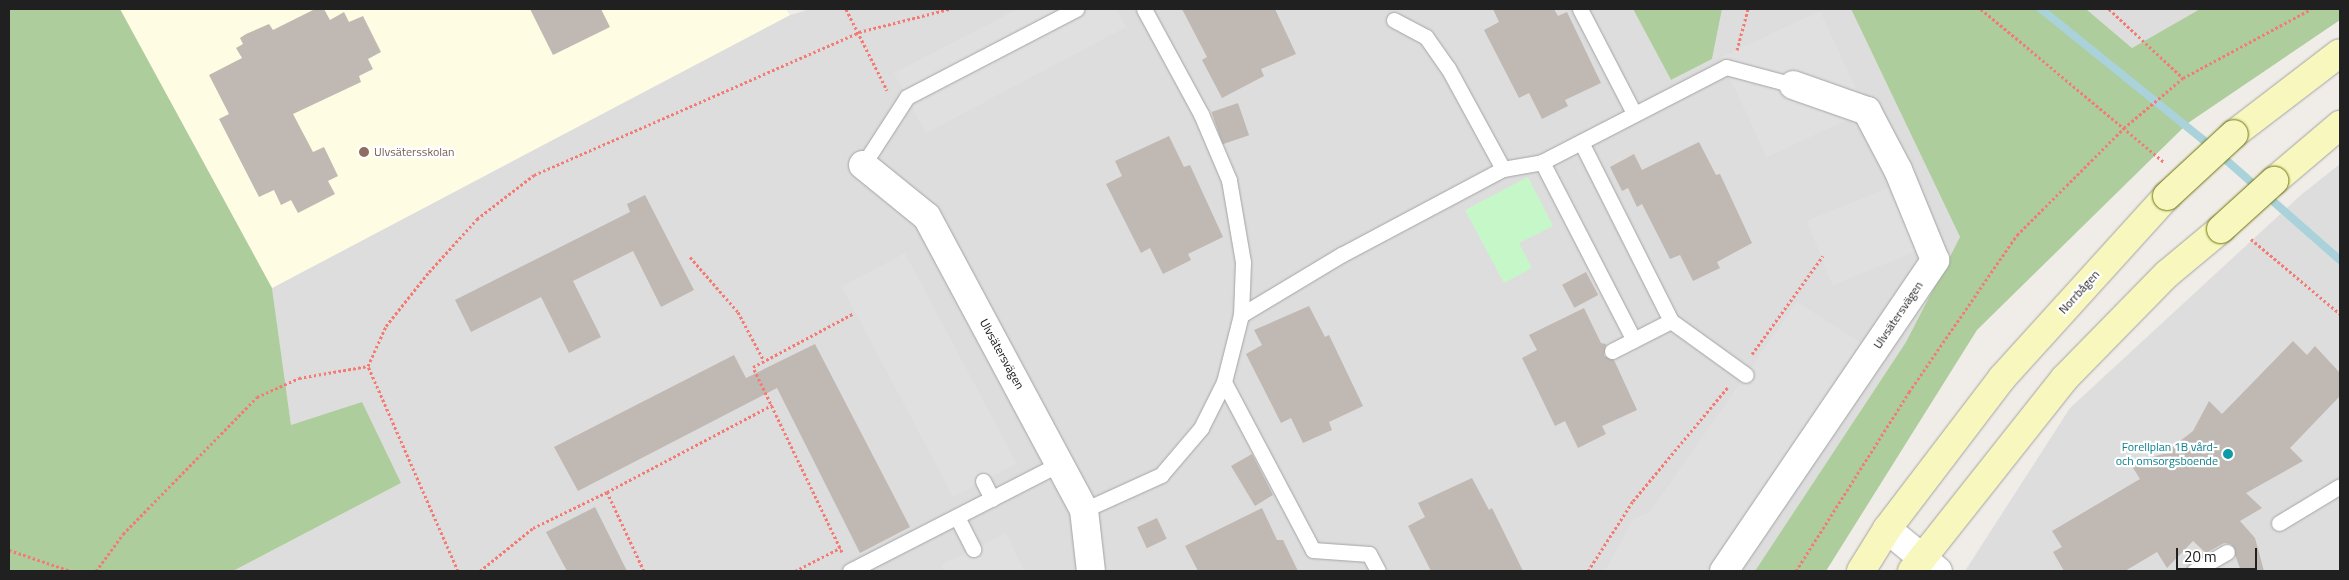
<!DOCTYPE html>
<meta charset="utf-8">
<style>
body{margin:0}
#map{position:relative;width:2349px;height:580px;overflow:hidden;background:#f0ece7;font-family:"Titillium Web",sans-serif}
div>[style]{position:absolute}
[style*='--x']{left:calc(var(--x)*1px);top:calc(var(--y)*1px);width:calc(var(--w)*1px);rotate:calc(var(--a)*1deg)}
.residential>*{inset:0;background:#dedddd}
.education>*{inset:0;background:#fefce2}
.forest>*{inset:0;background:#aecd9d}
.park>*{inset:0;background:#c6f7c8}
.parking>*{inset:0;background:#e0e0e0;transform-origin:0 0}
.stream>*{height:8px;margin:-4px;padding:0 4px;transform-origin:4px;border-radius:4px;background:#a9d2db}
.building>*{inset:0;background:#c0b8b3;transform-origin:0 0}
.path>*{height:3px;margin-top:-1.5px;transform-origin:0;background:repeating-linear-gradient(90deg,#f37b74 0 2.5px,transparent 0 5px)}
.roads{filter:drop-shadow(0 0 1px #a4a4a4) drop-shadow(0 0 1px #a4a4a4)}
.lane>*{height:15px;margin:-7.5px;padding:0 7.5px;transform-origin:7.5px;border-radius:7.5px;background:#fff}
.street>*{height:28px;margin:-14px;padding:0 14px;transform-origin:14px;border-radius:14px;background:#fff}
.secondary>*{height:28px;margin:-14px;padding:0 14px;transform-origin:14px;border-radius:14px;background:#f7f7be}
.bridges{filter:drop-shadow(0 0 1px #6d730a) drop-shadow(0 0 1px #6d730a)}
.secondary-bridge>*{height:28px;margin:-14px;padding:0 14px;transform-origin:14px;border-radius:14px;background:#f7f7be}
.dots>*{width:14px;height:14px;translate:-50% -50%;box-sizing:border-box;border:2px solid #fff;border-radius:50%}
span{translate:-50% -50%;white-space:nowrap;text-align:center;line-height:1.15;-webkit-text-stroke:4.5px #fff;paint-order:stroke}
.education-label{font-size:12px;color:#785e54}
.left{translate:0 -50%;text-align:left}
.street-label{font-size:12px;color:#202020}
.culture-label{font-size:12px;color:#0d838f}
.right{translate:-100% -50%;text-align:right}
.frame{position:absolute;inset:0;border:10px solid #202020;pointer-events:none}
.scale{position:absolute;left:2176px;top:548px;width:81px;height:22px;box-sizing:border-box;border:2px solid #202020;border-top:0;padding-left:6px;font-size:15px;line-height:18px;white-space:nowrap;color:#202020;-webkit-text-stroke:4px #fff;paint-order:stroke}
</style>
<div id="map">
<div class="residential">
<div style="clip-path:polygon(811px 9px,1633px 9px,1671px 80px,1712px 59px,1722px 9px,1851px 9px,1960px 237px,1906px 342px,1755px 571px,233px 571px,401px 483px,291px 425px,272px 288px,790px 15px)"></div>
<div style="clip-path:polygon(2086px 9px,2200px 9px,2132px 48px)"></div>
<div style="clip-path:polygon(2340px 164px,2340px 571px,1965px 571px,2070px 408px,2302px 194px)"></div>
</div>
<div class="education">
<div style="clip-path:polygon(120px 9px,786px 9px,790px 15px,272px 288px)"></div>
</div>
<div class="forest">
<div style="clip-path:polygon(9px 9px,120px 9px,272px 288px,291px 425px,362px 402px,401px 483px,233px 571px,9px 571px)"></div>
<div style="clip-path:polygon(1633px 9px,1722px 9px,1712px 59px,1671px 80px)"></div>
<div style="clip-path:polygon(1851px 9px,2086px 9px,2132px 48px,2200px 9px,2340px 9px,2340px 20px,2188px 123px,1977px 330px,1826px 571px,1755px 571px,1906px 342px,1960px 237px)"></div>
</div>
<div class="park">
<div style="clip-path:polygon(1528px 177px,1553px 226px,1519px 243px,1532px 268px,1504px 283px,1465px 210px)"></div>
</div>
<div class="parking">
<div style="clip-path:polygon(1018px 9px,1117px 9px,1126px 27px,926px 133px,894px 73px)"></div>
<div style="left:1820px;top:11px;width:110px;height:110px;rotate:65deg"></div>
<div style="left:1903px;top:182px;width:69px;height:104px;rotate:68deg"></div>
<div style="left:905px;top:253px;width:238px;height:72px;rotate:62deg"></div>
<div style="clip-path:polygon(1797px 302px,1874px 351px,1724px 571px,1605px 571px,1633px 519px,1649px 513px)"></div>
<div style="clip-path:polygon(1006px 533px,1024px 571px,944px 571px,941px 565px)"></div>
</div>
<div class="stream">
<div style="--x:2041;--y:9;--w:206;--a:38.9"></div>
<div style="--x:2201;--y:138;--w:185;--a:41.3"></div>
</div>
<div class="building">
<div style="clip-path:polygon(315px 9px,324px 9px,330px 20px,344px 12px,349px 22px,363px 16px,381px 52px,368px 59px,373px 69px,359px 76px,361px 82px,293px 114px,313px 152px,324px 147px,338px 176px,328px 181px,335px 194px,298px 213px,291px 200px,281px 205px,274px 190px,259px 197px,219px 119px,229px 114px,209px 75px,242px 58px,236px 48px,243px 44px,240px 38px,246px 34px,269px 24px,273px 30px)"></div>
<div style="clip-path:polygon(530px 9px,601px 9px,610px 27px,553px 55px)"></div>
<div style="clip-path:polygon(1182px 9px,1275px 9px,1296px 54px,1261px 69px,1264px 76px,1222px 98px,1202px 60px,1207px 57px)"></div>
<div style="clip-path:polygon(1493px 9px,1554px 9px,1558px 16px,1567px 12px,1601px 83px,1565px 100px,1568px 106px,1542px 119px,1529px 93px,1519px 98px,1484px 30px,1499px 22px)"></div>
<div style="left:1238px;top:103px;width:34px;height:28px;rotate:71deg"></div>
<div style="clip-path:polygon(1169px 136px,1184px 167px,1190px 165px,1223px 237px,1188px 254px,1191px 260px,1163px 274px,1150px 248px,1141px 253px,1106px 184px,1122px 176px,1115px 161px)"></div>
<div style="clip-path:polygon(1699px 142px,1716px 175px,1720px 174px,1752px 243px,1717px 262px,1720px 268px,1693px 281px,1680px 255px,1670px 259px,1642px 204px,1637px 207px,1628px 188px,1622px 191px,1610px 167px,1634px 154px,1642px 170px)"></div>
<div style="clip-path:polygon(645px 195px,694px 290px,661px 307px,633px 251px,573px 281px,601px 337px,569px 353px,541px 297px,471px 332px,455px 300px,630px 212px,627px 204px)"></div>
<div style="left:1586px;top:272px;width:26px;height:27px;rotate:62deg"></div>
<div style="clip-path:polygon(1309px 306px,1325px 337px,1329px 335px,1363px 406px,1329px 422px,1332px 430px,1303px 443px,1291px 418px,1281px 423px,1246px 354px,1262px 345px,1254px 330px)"></div>
<div style="clip-path:polygon(1584px 308px,1601px 343px,1606px 344px,1604px 356px,1614px 360px,1637px 410px,1602px 426px,1606px 434px,1578px 448px,1565px 421px,1555px 426px,1522px 358px,1537px 350px,1529px 335px)"></div>
<div style="clip-path:polygon(2293px 341px,2307px 355px,2315px 346px,2340px 373px,2340px 396px,2290px 448px,2303px 461px,2246px 493px,2262px 508px,2240px 521px,2255px 538px,2264px 571px,2241px 571px,2231px 544px,2224px 543px,2206px 553px,2193px 541px,2167px 568px,2157px 552px,2125px 571px,2064px 571px,2053px 552px,2062px 547px,2052px 531px,2140px 479px,2130px 463px,2163px 454px,2193px 431px,2209px 401px,2222px 414px)"></div>
<div style="clip-path:polygon(815px 344px,910px 527px,860px 553px,777px 388px,578px 491px,554px 447px,734px 355px,746px 378px)"></div>
<div style="clip-path:polygon(1252px 454px,1273px 495px,1255px 506px,1231px 466px)"></div>
<div style="clip-path:polygon(1472px 478px,1489px 510px,1492px 508px,1523px 571px,1431px 571px,1408px 526px,1425px 517px,1418px 503px)"></div>
<div style="clip-path:polygon(595px 507px,627px 571px,567px 571px,546px 532px)"></div>
<div style="clip-path:polygon(1262px 508px,1277px 540px,1283px 540px,1298px 571px,1198px 571px,1185px 546px)"></div>
<div style="left:1157px;top:518px;width:23px;height:22px;rotate:65deg"></div>
</div>
<div class="path">
<div style="--x:846;--y:9;--w:91;--a:63.2"></div>
<div style="--x:1981;--y:9;--w:239;--a:39.9"></div>
<div style="--x:2109;--y:9;--w:101;--a:43"></div>
<div style="--x:1737;--y:50;--w:42;--a:-75"></div>
<div style="--x:2251;--y:239;--w:116;--a:40.1"></div>
<div style="--x:690;--y:257;--w:73;--a:48.9"></div>
<div style="--x:738;--y:312;--w:55;--a:62"></div>
<div style="--x:1752;--y:354;--w:121;--a:-54.1"></div>
<div style="--x:9;--y:550;--w:65;--a:18.7"></div>
<div style="--x:842;--y:552;--w:205;--a:-115.7"></div>
<div style="--x:753;--y:367;--w:115;--a:-28.1"></div>
<div style="--x:96;--y:571;--w:46;--a:-53.9"></div>
<div style="--x:123;--y:534;--w:192;--a:-45.6"></div>
<div style="--x:257;--y:397;--w:46;--a:-24.3"></div>
<div style="--x:299;--y:378;--w:70;--a:-9.9"></div>
<div style="--x:458;--y:571;--w:224;--a:-113.7"></div>
<div style="--x:368;--y:366;--w:44;--a:-65.8"></div>
<div style="--x:386;--y:326;--w:69;--a:-51.5"></div>
<div style="--x:429;--y:272;--w:72;--a:-47.8"></div>
<div style="--x:477;--y:219;--w:72;--a:-37.7"></div>
<div style="--x:534;--y:175;--w:355;--a:-23.7"></div>
<div style="--x:859;--y:32;--w:93;--a:-14.3"></div>
<div style="--x:480;--y:571;--w:68;--a:-39.1"></div>
<div style="--x:533;--y:528;--w:82;--a:-25.9"></div>
<div style="--x:644;--y:571;--w:87;--a:-115.1"></div>
<div style="--x:607;--y:492;--w:187;--a:-27.8"></div>
<div style="--x:795;--y:571;--w:51;--a:-27.1"></div>
<div style="--x:1588;--y:571;--w:83;--a:-57.3"></div>
<div style="--x:1633;--y:501;--w:148;--a:-50.2"></div>
<div style="--x:1796;--y:571;--w:212;--a:-57.7"></div>
<div style="--x:1909;--y:392;--w:191;--a:-55.5"></div>
<div style="--x:2017;--y:235;--w:151;--a:-45"></div>
<div style="--x:2124;--y:128;--w:77;--a:-40.3"></div>
<div style="--x:2183;--y:78;--w:145;--a:-28.3"></div>
</div>
<div class="roads">
<div class="lane">
<div style="--x:1580;--y:9;--w:117;--a:62.6"></div>
<div style="--x:1394;--y:20;--w:36;--a:28"></div>
<div style="--x:1426;--y:37;--w:38;--a:55"></div>
<div style="--x:1448;--y:68;--w:115;--a:61.4"></div>
<div style="--x:1581;--y:142;--w:200;--a:63.3"></div>
<div style="--x:1542;--y:162;--w:200;--a:62.7"></div>
<div style="--x:863;--y:165;--w:81;--a:-57.1"></div>
<div style="--x:907;--y:97;--w:191;--a:-27.5"></div>
<div style="--x:1241;--y:315;--w:117;--a:-31"></div>
<div style="--x:1341;--y:255;--w:183;--a:-28"></div>
<div style="--x:1503;--y:169;--w:40;--a:-10"></div>
<div style="--x:1542;--y:162;--w:207;--a:-27.3"></div>
<div style="--x:1726;--y:67;--w:69;--a:15"></div>
<div style="--x:1612;--y:351;--w:66;--a:-27"></div>
<div style="--x:1671;--y:321;--w:92;--a:35.8"></div>
<div style="--x:1224;--y:382;--w:190;--a:62.1"></div>
<div style="--x:1313;--y:550;--w:56;--a:4.1"></div>
<div style="--x:1369;--y:554;--w:19;--a:62"></div>
<div style="--x:983;--y:481;--w:20;--a:63"></div>
<div style="--x:1084;--y:510;--w:85;--a:-24.4"></div>
<div style="--x:1161;--y:475;--w:62;--a:-49.6"></div>
<div style="--x:1201;--y:428;--w:51;--a:-63.4"></div>
<div style="--x:1224;--y:382;--w:69;--a:-75.8"></div>
<div style="--x:1241;--y:315;--w:53;--a:-87.8"></div>
<div style="--x:1243;--y:262;--w:83;--a:-99.7"></div>
<div style="--x:1229;--y:180;--w:72;--a:-113"></div>
<div style="--x:1201;--y:114;--w:119;--a:-118.5"></div>
<div style="--x:957;--y:517;--w:36;--a:63"></div>
<div style="--x:2279;--y:523;--w:71;--a:-31.2"></div>
<div style="--x:850;--y:571;--w:237;--a:-27.1"></div>
<div style="--x:2194;--y:571;--w:38;--a:-30"></div>
</div>
<div class="street">
<div style="--x:863;--y:165;--w:82;--a:39.1"></div>
<div style="--x:927;--y:217;--w:332;--a:61.8"></div>
<div style="--x:1084;--y:510;--w:61;--a:83.5"></div>
<div style="--x:1887;--y:529;--w:66;--a:39.5"></div>
<div style="--x:1724;--y:571;--w:376;--a:-55.8"></div>
<div style="--x:1935;--y:260;--w:97;--a:-112.3"></div>
<div style="--x:1898;--y:170;--w:67;--a:-117.7"></div>
<div style="--x:1867;--y:111;--w:78;--a:-160.6"></div>
</div>
<div class="secondary">
<div style="--x:2234;--y:134;--w:133;--a:-37.4"></div>
<div style="--x:2274;--y:181;--w:87;--a:-40.3"></div>
<div style="--x:1861;--y:571;--w:49;--a:-58.2"></div>
<div style="--x:1887;--y:529;--w:190;--a:-52.7"></div>
<div style="--x:2002;--y:378;--w:246;--a:-47.8"></div>
<div style="--x:1912;--y:571;--w:245;--a:-51.6"></div>
<div style="--x:2064;--y:379;--w:147;--a:-45.6"></div>
<div style="--x:2167;--y:274;--w:70;--a:-39.8"></div>
</div>
</div>
<div class="bridges">
<div class="secondary-bridge">
<div style="--x:2167;--y:196;--w:91;--a:-42.8"></div>
<div style="--x:2221;--y:229;--w:72;--a:-42.2"></div>
</div>
</div>
<div class="dots">
<div style="left:364px;top:152px;background:#8d6e63"></div>
<div style="left:2228px;top:454px;background:#0f9aa8"></div>
</div>
<div class="education-label">
<span class="left" style="left:374px;top:152px">Ulvsätersskolan</span>
</div>
<div class="street-label">
<span style="left:2079px;top:292px;rotate:-48deg">Norrbågen</span>
<span style="left:1898px;top:315px;rotate:-56deg">Ulvsätersvägen</span>
<span style="left:1002px;top:354px;rotate:61deg">Ulvsätersvägen</span>
</div>
<div class="culture-label">
<span class="right" style="left:2218px;top:454px">Forellplan 1B vård-<br>och omsorgsboende</span>
</div>
<div class="frame"></div>
<div class="scale">20 m</div>
</div>
